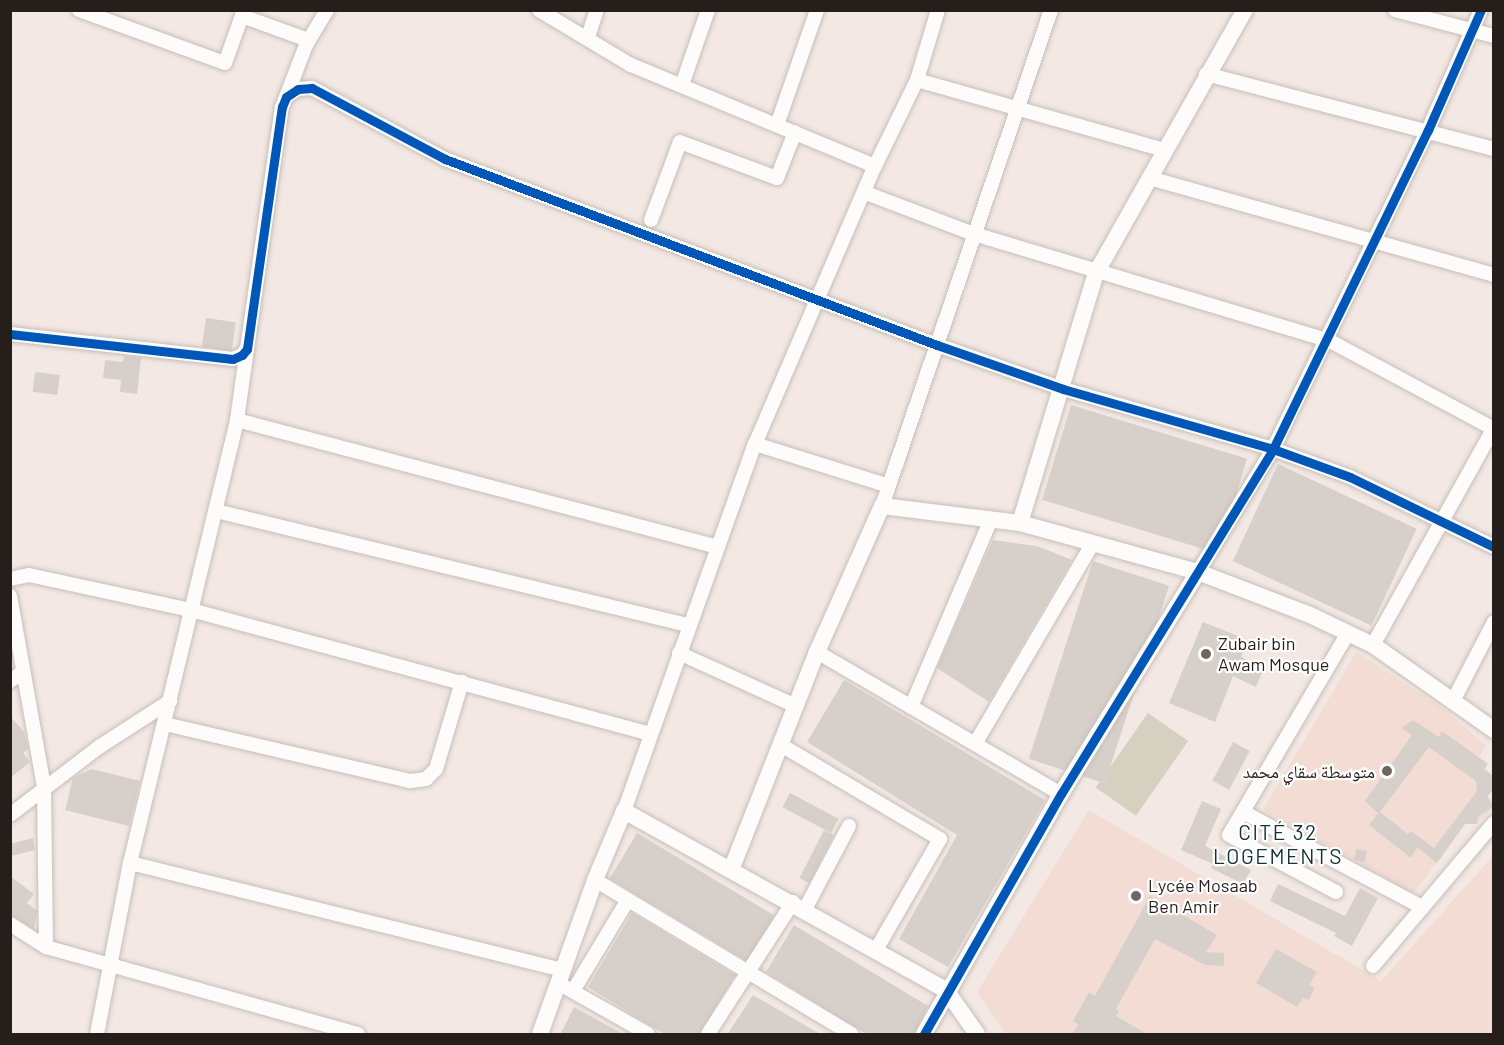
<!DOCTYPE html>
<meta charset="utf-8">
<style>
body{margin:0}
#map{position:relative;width:1504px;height:1045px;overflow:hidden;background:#f3e8e3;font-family:Barlow,"Noto Naskh Arabic",sans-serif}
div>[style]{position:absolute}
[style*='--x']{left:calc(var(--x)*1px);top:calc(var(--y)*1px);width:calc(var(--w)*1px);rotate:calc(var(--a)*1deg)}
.built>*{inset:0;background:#f2dcd4}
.green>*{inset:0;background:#d5d0bf;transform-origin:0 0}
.building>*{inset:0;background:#d7d0ca;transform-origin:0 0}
.roads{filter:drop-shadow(0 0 2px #c6beba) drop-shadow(0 0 2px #c6beba)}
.minor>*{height:14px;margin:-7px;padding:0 7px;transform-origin:7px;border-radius:7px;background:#fdfcfb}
.tertiary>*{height:16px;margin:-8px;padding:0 8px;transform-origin:8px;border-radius:8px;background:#fdfcfb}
.cycleway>*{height:9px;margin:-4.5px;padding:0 4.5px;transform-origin:4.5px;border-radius:4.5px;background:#0057b8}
.dots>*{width:16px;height:16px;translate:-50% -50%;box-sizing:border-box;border:3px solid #fff;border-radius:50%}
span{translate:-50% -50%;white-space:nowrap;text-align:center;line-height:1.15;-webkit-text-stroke:4.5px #fff;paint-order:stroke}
.poi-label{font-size:18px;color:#261e1b}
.left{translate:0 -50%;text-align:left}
.right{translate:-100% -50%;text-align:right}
.quarter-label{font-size:21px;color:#103336;letter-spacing:1.5px}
.frame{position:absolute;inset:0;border:12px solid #261e1b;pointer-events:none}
</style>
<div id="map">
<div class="built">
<div style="clip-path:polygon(1356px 652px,1443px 708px,1486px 746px,1479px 757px,1488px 764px,1484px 769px,1493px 789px,1488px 797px,1493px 801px,1493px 809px,1475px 824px,1467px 821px,1414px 893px,1263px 810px)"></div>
<div style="clip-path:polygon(1089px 810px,1381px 981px,1493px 856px,1493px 1034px,1006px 1034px,977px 992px)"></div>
</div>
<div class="green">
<div style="left:1148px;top:713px;width:49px;height:91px;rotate:35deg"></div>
</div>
<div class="building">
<div style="left:206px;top:318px;width:30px;height:29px;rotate:8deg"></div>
<div style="clip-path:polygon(124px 356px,141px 358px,137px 394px,120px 392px,121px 380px,103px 378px,105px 360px,123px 362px)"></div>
<div style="left:35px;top:372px;width:25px;height:20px;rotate:7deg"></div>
<div style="left:1071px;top:405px;width:184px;height:99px;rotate:17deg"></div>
<div style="left:1278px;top:464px;width:153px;height:107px;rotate:25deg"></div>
<div style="clip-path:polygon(993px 540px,1037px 546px,1072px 560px,989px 702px,937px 668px)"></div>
<div style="left:1093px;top:561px;width:80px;height:208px;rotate:18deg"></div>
<div style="clip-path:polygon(1203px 622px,1248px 640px,1241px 657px,1264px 668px,1256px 687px,1233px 676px,1215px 722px,1169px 703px)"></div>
<div style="clip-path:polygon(844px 680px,1045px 800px,948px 967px,899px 939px,957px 835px,807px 742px)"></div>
<div style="clip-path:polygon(10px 716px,24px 732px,28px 749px,23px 753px,30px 762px,10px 778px)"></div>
<div style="clip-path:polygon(evenodd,1413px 720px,1439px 737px,1442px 731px,1488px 764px,1484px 769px,1494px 776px,1494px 789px,1487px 797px,1494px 806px,1478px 817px,1477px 824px,1465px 824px,1437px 863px,1417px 847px,1411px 858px,1369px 825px,1378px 813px,1365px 801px,1412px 735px,1402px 728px,1413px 720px,1429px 747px,1476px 781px,1477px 791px,1434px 848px,1411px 831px,1408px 834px,1380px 812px,1429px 747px)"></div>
<div style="left:1233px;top:742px;width:19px;height:44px;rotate:28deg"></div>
<div style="clip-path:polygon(92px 769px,140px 781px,129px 826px,65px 810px,73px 778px)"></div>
<div style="left:790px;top:793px;width:55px;height:16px;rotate:28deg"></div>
<div style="clip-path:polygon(1202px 801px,1221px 809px,1205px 846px,1251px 870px,1243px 884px,1211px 868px,1213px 864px,1181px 850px)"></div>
<div style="left:824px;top:830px;width:11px;height:54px;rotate:27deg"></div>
<div style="left:637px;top:833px;width:160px;height:53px;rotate:31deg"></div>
<div style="clip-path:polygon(33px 838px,35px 850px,10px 856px,10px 844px)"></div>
<div style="left:1356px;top:849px;width:11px;height:11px;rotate:10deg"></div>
<div style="clip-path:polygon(10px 876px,34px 894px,27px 903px,37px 911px,34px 929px,10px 915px)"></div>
<div style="clip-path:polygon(1278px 884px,1345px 916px,1360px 888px,1378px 898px,1352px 946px,1334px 936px,1336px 933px,1270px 901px)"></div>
<div style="clip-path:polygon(1150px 896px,1217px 935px,1206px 952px,1224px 953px,1224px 966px,1205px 965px,1155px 939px,1116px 1009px,1119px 1011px,1116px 1016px,1149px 1035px,1072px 1035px,1078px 1024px,1073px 1021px,1089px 992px,1095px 996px)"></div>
<div style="clip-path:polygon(632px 913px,735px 975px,699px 1035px,666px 1035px,588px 987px)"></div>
<div style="clip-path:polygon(794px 925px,928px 1006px,914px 1035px,868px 1035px,766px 972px)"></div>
<div style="clip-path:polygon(1276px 949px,1317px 972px,1309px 985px,1314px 988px,1309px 1000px,1303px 998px,1297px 1007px,1256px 983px)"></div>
<div style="clip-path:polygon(753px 995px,822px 1035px,727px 1035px)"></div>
<div style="clip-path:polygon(574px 1007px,625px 1035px,560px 1035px)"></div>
</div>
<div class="roads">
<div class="minor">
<div style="--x:79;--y:10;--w:155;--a:20"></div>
<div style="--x:225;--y:63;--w:56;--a:-70.3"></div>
<div style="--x:539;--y:10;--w:107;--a:30.9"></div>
<div style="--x:631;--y:65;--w:264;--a:22.5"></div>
<div style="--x:1395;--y:10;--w:102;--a:14.7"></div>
<div style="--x:242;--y:16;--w:70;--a:20"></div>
<div style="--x:588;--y:37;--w:28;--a:-72"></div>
<div style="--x:1206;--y:74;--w:298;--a:14.6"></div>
<div style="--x:917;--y:80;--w:257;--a:15.8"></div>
<div style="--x:682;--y:85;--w:79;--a:-70.9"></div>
<div style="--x:286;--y:97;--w:56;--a:-69"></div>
<div style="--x:306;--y:45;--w:41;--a:-59"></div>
<div style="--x:777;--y:125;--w:122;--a:-70.8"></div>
<div style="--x:1149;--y:178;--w:358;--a:15.7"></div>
<div style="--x:866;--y:193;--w:116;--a:20.8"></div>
<div style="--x:974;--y:234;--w:370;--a:16.7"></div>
<div style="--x:1328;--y:340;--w:188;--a:28.2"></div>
<div style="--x:651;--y:220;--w:83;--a:-69.6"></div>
<div style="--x:680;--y:142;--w:103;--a:20.4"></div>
<div style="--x:777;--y:178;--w:49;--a:-68.6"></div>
<div style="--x:10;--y:334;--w:224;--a:6.4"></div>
<div style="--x:233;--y:359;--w:10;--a:-24"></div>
<div style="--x:242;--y:355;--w:8;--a:-50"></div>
<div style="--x:247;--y:349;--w:245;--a:-81.8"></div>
<div style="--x:282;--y:107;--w:11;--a:-68"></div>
<div style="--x:286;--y:97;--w:14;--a:-34"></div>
<div style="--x:298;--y:89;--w:14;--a:-4"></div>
<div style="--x:312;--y:88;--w:151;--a:28.1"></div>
<div style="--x:445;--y:159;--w:526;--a:20.71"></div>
<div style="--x:937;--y:345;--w:133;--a:19.2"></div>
<div style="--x:1063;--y:389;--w:218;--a:15.9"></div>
<div style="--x:1273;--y:449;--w:82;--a:20"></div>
<div style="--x:1350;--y:477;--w:160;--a:25.9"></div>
<div style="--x:237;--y:420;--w:497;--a:14.8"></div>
<div style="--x:755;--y:444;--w:140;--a:17.4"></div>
<div style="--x:882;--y:506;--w:524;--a:-71.18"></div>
<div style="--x:216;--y:511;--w:487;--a:13.6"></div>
<div style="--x:1198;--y:572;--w:144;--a:-58.6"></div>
<div style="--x:1273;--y:449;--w:355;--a:-64.1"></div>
<div style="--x:1428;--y:130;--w:131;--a:-66.2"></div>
<div style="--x:10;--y:579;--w:19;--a:-12"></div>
<div style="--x:29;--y:575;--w:166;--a:12.2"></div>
<div style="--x:191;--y:610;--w:476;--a:15.1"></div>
<div style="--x:10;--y:596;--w:193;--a:79.9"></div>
<div style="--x:44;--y:786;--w:161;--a:89.3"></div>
<div style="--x:46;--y:947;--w:324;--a:15.6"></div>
<div style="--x:1373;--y:645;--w:248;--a:-60.9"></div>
<div style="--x:817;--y:652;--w:282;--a:30.2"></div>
<div style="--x:679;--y:653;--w:128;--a:24.4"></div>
<div style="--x:10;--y:681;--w:16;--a:-35"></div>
<div style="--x:1453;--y:701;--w:89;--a:-62.6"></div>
<div style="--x:911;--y:707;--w:204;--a:-66.9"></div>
<div style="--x:165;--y:724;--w:252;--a:13.1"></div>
<div style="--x:410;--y:781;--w:16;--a:-7"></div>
<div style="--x:426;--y:779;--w:14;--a:-45"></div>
<div style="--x:436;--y:769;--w:91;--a:-73.4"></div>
<div style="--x:975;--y:744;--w:233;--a:-59.6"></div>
<div style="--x:781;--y:745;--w:185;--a:30.6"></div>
<div style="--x:940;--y:839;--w:128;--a:120"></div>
<div style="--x:624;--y:811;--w:390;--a:-70.4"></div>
<div style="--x:755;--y:444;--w:303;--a:-66.7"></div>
<div style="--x:875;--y:166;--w:96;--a:-64"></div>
<div style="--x:917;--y:80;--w:73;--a:-73.3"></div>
<div style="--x:1243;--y:812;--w:203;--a:28"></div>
<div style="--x:10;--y:815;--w:112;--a:-37.4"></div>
<div style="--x:99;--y:747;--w:85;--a:-32.9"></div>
<div style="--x:130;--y:863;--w:446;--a:13.9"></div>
<div style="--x:595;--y:880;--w:299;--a:31"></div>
<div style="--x:1336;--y:892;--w:121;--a:-152"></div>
<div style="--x:1229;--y:835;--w:234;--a:-59.5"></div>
<div style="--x:805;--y:909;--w:94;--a:-62.1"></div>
<div style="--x:10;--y:924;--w:43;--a:32.6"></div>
<div style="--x:1373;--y:966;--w:187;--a:-49.8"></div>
<div style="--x:565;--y:987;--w:95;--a:29.5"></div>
<div style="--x:573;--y:991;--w:106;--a:-58.9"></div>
<div style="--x:97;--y:1034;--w:174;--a:-79.1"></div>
<div style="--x:130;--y:863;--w:456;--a:-76.4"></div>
<div style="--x:237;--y:420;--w:72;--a:-82"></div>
<div style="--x:708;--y:1034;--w:157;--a:-57.2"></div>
</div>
<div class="tertiary">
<div style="--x:1020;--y:523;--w:261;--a:-73.1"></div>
<div style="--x:1096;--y:273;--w:302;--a:-60.5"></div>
<div style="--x:731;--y:870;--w:234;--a:-68.5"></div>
<div style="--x:817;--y:652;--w:160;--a:-66"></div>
<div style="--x:882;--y:506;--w:139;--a:7"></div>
<div style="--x:1020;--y:523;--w:185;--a:15.4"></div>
<div style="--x:1198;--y:572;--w:120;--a:21"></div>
<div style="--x:1310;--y:615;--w:70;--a:25.5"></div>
<div style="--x:1373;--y:645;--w:148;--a:35.1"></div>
<div style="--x:540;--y:1034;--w:164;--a:-70.3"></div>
<div style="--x:595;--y:880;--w:75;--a:-67.2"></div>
<div style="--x:624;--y:811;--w:368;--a:29.1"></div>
<div style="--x:946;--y:990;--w:54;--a:54.8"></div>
<div style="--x:924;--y:1034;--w:276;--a:-60.3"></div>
<div style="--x:1061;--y:794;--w:261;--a:-58.3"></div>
</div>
</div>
<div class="cycleway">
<div style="--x:10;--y:334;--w:224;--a:6.4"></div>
<div style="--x:233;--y:359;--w:10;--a:-24"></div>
<div style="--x:242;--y:355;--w:8;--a:-50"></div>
<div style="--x:247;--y:349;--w:245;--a:-81.8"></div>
<div style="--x:282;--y:107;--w:11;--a:-68"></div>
<div style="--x:286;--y:97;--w:14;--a:-34"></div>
<div style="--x:298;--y:89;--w:14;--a:-4"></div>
<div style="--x:312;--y:88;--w:151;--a:28.1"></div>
<div style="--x:445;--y:159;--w:526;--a:20.71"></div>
<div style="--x:937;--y:345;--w:133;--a:19.2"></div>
<div style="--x:1063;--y:389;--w:218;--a:15.9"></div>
<div style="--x:1273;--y:449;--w:82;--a:20"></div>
<div style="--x:1350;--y:477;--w:160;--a:25.9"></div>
<div style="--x:924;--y:1034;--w:276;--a:-60.3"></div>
<div style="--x:1061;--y:794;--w:405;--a:-58.4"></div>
<div style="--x:1273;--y:449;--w:355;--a:-64.1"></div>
<div style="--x:1428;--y:130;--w:131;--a:-66.2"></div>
</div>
<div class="dots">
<div style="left:1206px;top:654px;background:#6e6561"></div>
<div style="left:1387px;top:771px;background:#6e6561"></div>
<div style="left:1136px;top:896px;background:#6e6561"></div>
</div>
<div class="poi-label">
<span class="left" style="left:1218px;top:654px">Zubair bin<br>Awam Mosque</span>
<span class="right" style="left:1375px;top:771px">متوسطة سقاي محمد</span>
<span class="left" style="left:1148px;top:896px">Lycée Mosaab<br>Ben Amir</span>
</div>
<div class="quarter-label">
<span style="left:1278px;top:844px">CITÉ 32<br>LOGEMENTS</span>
</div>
<div class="frame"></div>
</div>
